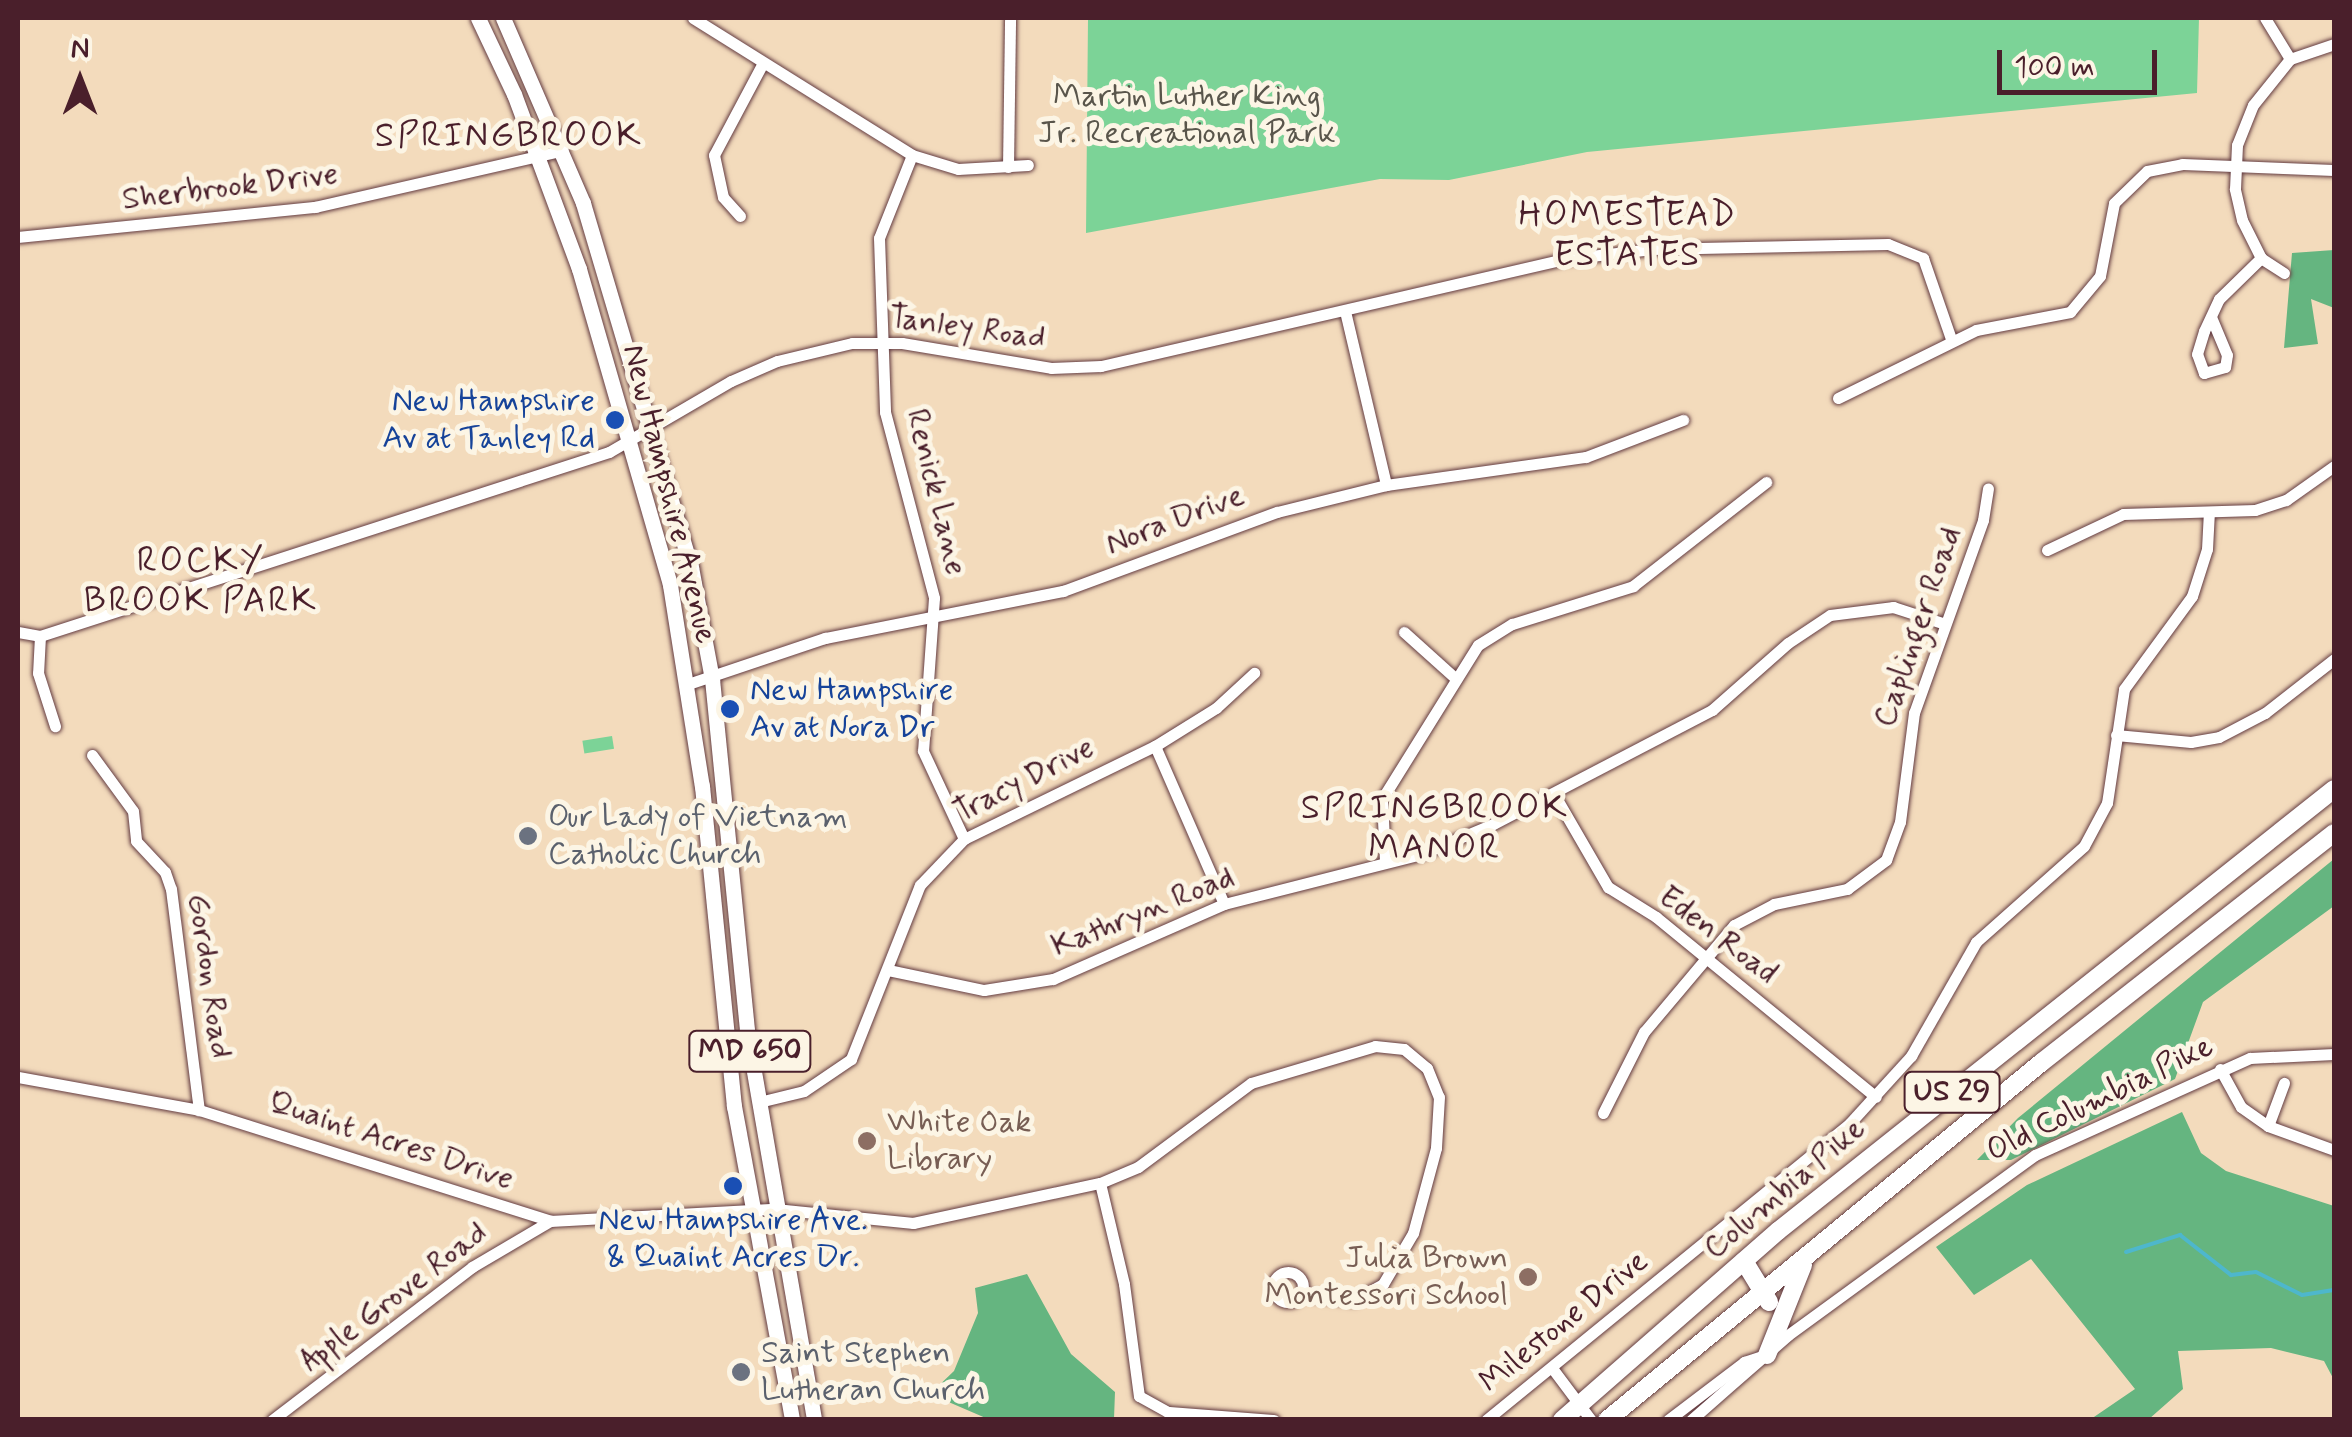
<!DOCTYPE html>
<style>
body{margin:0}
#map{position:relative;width:2352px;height:1437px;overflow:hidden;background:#f3dbbc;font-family:Mynerve,sans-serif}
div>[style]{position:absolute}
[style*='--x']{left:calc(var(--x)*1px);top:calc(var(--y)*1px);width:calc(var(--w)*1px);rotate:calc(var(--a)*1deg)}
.green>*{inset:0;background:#7cd397;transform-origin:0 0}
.forest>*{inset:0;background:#65b580}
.stream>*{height:4px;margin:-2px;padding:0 2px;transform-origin:2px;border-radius:2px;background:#4eb7cc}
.roads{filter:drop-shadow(0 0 2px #633b41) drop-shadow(0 0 2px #633b41)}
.minor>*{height:11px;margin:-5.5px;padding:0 5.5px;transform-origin:5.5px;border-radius:5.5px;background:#fff}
.minor>.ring{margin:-5.5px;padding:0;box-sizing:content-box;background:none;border:11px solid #fff;border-radius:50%}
.major>*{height:15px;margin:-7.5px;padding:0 7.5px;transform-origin:7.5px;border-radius:7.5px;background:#fff}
.highway>*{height:18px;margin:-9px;padding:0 9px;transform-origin:9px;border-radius:9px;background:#fff}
.dots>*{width:28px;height:28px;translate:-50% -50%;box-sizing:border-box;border:5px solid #fcf5e5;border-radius:50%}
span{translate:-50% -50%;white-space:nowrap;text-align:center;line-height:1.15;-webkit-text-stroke:10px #fcf5e5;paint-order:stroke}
.shield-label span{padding:2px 8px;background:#fcf5e5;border:2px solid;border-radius:8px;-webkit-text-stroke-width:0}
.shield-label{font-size:30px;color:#4a1f2b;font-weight:700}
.park-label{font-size:32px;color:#59554b}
.street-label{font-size:32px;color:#4a1f2b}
.transit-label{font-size:32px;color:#164399}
.right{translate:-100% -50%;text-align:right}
.left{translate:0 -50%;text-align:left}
.worship-label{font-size:32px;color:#5b616d}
.education-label{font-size:32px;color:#785e54}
.neighbourhood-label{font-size:35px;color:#4a1f2b;letter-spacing:2.5px}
.frame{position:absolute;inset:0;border:20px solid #4a1f2b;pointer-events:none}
.north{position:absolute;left:30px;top:30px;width:100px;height:100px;-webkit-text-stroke:8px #fcf5e5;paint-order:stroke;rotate:0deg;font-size:28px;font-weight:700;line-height:40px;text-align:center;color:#4a1f2b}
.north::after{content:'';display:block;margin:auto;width:35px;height:45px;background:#4a1f2b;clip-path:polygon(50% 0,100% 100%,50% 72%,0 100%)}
.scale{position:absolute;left:1997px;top:50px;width:160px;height:45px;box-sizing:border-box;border:5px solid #4a1f2b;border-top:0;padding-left:12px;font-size:30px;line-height:35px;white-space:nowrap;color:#4a1f2b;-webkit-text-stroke:8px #fcf5e5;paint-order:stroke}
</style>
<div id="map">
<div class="green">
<div style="clip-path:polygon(1088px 18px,2199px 18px,2197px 93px,1587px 152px,1449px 180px,1380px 179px,1086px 233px)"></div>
<div style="left:612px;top:736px;width:13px;height:30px;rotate:81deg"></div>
</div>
<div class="forest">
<div style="clip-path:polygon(2334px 250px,2334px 308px,2311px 299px,2318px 344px,2284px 348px,2292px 253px)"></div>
<div style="clip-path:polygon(2334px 859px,2334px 906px,2203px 1002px,2175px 1079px,2011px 1160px,1977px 1160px,2018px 1118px)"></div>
<div style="clip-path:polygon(2182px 1112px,2201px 1153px,2226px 1171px,2334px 1206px,2334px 1380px,2324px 1361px,2271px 1348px,2178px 1351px,2183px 1389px,2149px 1419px,2091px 1419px,2135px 1389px,2031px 1259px,1974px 1295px,1936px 1247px,2027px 1185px)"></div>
<div style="clip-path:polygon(1027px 1274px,1071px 1354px,1115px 1392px,1114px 1419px,988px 1419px,930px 1394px,954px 1371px,978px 1313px,975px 1288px)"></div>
</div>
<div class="stream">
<div style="--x:2126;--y:1252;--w:57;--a:-17.5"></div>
<div style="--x:2180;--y:1235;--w:65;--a:38.1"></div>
<div style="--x:2231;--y:1275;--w:25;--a:-7"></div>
<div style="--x:2256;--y:1272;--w:51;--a:26.6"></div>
<div style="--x:2302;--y:1295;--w:32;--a:-9"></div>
</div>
<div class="roads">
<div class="minor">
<div style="--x:693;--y:18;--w:258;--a:32"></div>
<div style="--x:912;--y:155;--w:48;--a:16.9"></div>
<div style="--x:958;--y:169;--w:70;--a:-3.3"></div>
<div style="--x:2265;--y:18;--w:48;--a:58.6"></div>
<div style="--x:912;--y:155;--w:89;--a:111.7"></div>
<div style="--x:879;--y:238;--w:174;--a:88"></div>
<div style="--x:885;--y:412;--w:192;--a:75.2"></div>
<div style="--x:934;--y:598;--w:153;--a:94.1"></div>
<div style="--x:923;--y:751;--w:97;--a:65"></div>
<div style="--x:1008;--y:167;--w:149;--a:-89.2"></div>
<div style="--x:740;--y:216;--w:25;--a:-132"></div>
<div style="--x:723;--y:197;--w:43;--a:-102.1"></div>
<div style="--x:714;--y:155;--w:104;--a:-62"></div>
<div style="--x:18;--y:237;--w:299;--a:-5.8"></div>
<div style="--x:315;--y:207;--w:254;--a:-12.9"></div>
<div style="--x:2284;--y:273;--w:27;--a:-147"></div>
<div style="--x:2261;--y:258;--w:42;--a:-116.6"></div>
<div style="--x:2242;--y:220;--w:32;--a:-103"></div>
<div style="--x:2235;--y:189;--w:44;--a:-87.4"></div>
<div style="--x:2237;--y:145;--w:43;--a:-68.2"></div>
<div style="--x:2253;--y:105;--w:59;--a:-51.2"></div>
<div style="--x:2290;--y:59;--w:46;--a:-18.8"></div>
<div style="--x:1345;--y:311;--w:179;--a:76.7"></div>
<div style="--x:2211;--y:317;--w:41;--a:67.2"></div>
<div style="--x:2227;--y:355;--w:12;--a:99"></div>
<div style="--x:2225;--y:367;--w:22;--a:164"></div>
<div style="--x:2204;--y:373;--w:20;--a:-110"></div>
<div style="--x:2197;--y:354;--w:24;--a:-73"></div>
<div style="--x:2204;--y:331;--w:35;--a:-65"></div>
<div style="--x:2219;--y:299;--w:59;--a:-44.3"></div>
<div style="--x:1838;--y:398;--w:154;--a:-26.2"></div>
<div style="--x:1976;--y:330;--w:96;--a:-10.8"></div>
<div style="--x:2070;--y:312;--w:47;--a:-50.2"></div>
<div style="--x:2100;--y:276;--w:74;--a:-79.1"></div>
<div style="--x:2114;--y:203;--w:46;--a:-44.1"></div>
<div style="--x:2147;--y:171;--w:36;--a:-11"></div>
<div style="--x:2182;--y:164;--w:152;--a:2.3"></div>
<div style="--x:2047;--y:550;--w:84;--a:-25.3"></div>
<div style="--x:2123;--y:514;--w:132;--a:-1.7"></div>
<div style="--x:2255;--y:510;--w:33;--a:-18"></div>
<div style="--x:2286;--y:500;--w:59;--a:-35.3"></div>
<div style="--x:18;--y:632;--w:22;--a:10"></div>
<div style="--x:40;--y:636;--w:598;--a:-17.92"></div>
<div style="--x:609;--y:452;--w:141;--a:-30.2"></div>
<div style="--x:731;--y:381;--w:50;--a:-23.5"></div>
<div style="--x:777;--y:361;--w:77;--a:-13.5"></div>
<div style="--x:852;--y:343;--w:50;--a:0"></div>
<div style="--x:902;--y:343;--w:151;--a:9.5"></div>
<div style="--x:1051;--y:368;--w:50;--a:-2.3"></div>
<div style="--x:1101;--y:366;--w:475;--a:-13"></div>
<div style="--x:1564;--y:259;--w:89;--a:-6.5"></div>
<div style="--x:1652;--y:249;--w:236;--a:-1.2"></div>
<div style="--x:1888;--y:244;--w:38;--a:22"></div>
<div style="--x:1923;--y:258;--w:86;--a:70.9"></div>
<div style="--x:1404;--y:632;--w:67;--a:42"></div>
<div style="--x:40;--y:636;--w:37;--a:93"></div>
<div style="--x:38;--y:673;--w:56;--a:72.2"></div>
<div style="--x:688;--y:684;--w:145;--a:-18.6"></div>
<div style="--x:825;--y:638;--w:243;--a:-11.2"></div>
<div style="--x:1063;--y:591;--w:228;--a:-20.3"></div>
<div style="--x:1277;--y:512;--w:112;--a:-13.9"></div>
<div style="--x:1386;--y:485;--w:202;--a:-8"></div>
<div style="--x:1586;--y:457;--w:104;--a:-20.9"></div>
<div style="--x:2116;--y:735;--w:75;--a:5.3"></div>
<div style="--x:2191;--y:742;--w:28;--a:-10"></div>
<div style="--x:2219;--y:737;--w:52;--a:-27.6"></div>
<div style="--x:2265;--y:713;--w:88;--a:-38"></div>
<div style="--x:1155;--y:746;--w:172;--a:66.4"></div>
<div style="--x:92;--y:755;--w:69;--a:53.8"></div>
<div style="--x:133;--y:811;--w:30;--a:84"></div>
<div style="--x:136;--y:841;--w:42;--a:46.9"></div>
<div style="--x:165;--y:872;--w:18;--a:71"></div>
<div style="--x:171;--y:889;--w:223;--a:82.8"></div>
<div style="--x:1554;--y:794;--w:108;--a:59.9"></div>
<div style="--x:1608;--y:887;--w:57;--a:32"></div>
<div style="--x:1656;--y:917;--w:284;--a:39.3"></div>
<div style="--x:1385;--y:861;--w:62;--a:-92.8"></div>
<div style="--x:1382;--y:799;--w:181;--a:-58.1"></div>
<div style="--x:1478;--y:645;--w:40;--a:-32"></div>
<div style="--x:1512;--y:624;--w:127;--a:-17.4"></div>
<div style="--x:1633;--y:586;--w:169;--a:-38"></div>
<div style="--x:888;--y:970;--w:98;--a:11.8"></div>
<div style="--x:984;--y:990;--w:70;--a:-9.1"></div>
<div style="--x:1053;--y:979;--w:187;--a:-23.7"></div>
<div style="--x:1224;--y:904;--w:203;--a:-14.2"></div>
<div style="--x:1421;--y:854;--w:78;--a:-22.6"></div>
<div style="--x:1493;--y:824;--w:247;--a:-27.5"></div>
<div style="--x:1712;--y:710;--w:101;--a:-41.4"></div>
<div style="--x:1788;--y:643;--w:50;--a:-33.7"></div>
<div style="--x:1830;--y:615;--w:64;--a:-7.2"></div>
<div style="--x:1893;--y:607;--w:55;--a:18.1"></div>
<div style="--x:2220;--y:1069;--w:43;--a:61.1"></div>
<div style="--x:2241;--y:1107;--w:33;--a:35"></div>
<div style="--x:2268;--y:1126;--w:70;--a:20"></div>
<div style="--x:18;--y:1077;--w:184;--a:10.3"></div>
<div style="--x:199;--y:1110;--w:368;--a:17.5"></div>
<div style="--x:550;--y:1221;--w:225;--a:-3.1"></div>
<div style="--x:775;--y:1209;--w:139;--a:5.8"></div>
<div style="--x:913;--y:1223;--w:191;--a:-12.1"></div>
<div style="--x:1100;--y:1183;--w:41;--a:-22.8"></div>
<div style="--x:1138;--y:1167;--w:141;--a:-36.6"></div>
<div style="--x:1251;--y:1083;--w:129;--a:-16.6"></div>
<div style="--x:1375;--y:1046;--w:29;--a:6"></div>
<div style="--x:1404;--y:1049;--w:30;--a:40"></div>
<div style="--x:1427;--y:1068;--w:31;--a:68"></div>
<div style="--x:1439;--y:1097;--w:51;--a:93.4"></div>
<div style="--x:1436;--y:1148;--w:88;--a:105.1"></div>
<div style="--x:1413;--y:1233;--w:59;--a:120.5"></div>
<div style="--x:1383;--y:1284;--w:33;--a:151"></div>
<div style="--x:1354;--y:1300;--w:53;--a:-173.5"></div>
<div style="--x:759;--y:1102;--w:46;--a:-13.7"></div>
<div style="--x:804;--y:1091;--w:57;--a:-34.2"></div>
<div style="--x:851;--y:1059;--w:187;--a:-68.4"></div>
<div style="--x:920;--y:885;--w:64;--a:-46.3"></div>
<div style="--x:964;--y:839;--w:212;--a:-26"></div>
<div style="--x:1155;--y:746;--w:72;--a:-31.9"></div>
<div style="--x:1216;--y:708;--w:52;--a:-42.6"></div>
<div style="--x:1603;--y:1113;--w:91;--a:-63.2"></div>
<div style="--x:1644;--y:1032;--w:140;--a:-49.9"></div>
<div style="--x:1734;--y:925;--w:45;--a:-27.7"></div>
<div style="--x:1774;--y:904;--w:75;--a:-11.6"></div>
<div style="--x:1847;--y:889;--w:49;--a:-36.6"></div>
<div style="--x:1886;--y:860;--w:40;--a:-69.8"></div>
<div style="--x:1900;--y:822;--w:110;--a:-82.7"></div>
<div style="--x:1914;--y:713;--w:205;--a:-70.3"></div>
<div style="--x:1983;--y:520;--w:32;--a:-81"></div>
<div style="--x:2268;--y:1126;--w:46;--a:-69.6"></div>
<div style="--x:1100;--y:1183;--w:104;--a:76.6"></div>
<div style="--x:1124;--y:1284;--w:113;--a:82.4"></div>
<div style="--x:1139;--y:1396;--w:33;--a:29"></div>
<div style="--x:1168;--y:1412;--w:106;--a:4.3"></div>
<div class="ring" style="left:1273px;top:1272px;width:19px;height:19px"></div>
<div style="--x:1552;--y:1368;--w:65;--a:53.1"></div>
<div style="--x:272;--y:1420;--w:252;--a:-37.4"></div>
<div style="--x:472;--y:1267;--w:91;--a:-30.5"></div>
<div style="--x:1486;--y:1420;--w:470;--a:-39.2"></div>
<div style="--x:1850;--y:1123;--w:91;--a:-47.7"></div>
<div style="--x:1911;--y:1056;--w:131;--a:-60.3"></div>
<div style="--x:1976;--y:942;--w:144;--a:-41.6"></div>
<div style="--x:2084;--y:846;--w:49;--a:-61.9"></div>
<div style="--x:2107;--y:803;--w:115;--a:-81.5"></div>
<div style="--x:2124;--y:689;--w:115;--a:-53.8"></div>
<div style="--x:2192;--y:596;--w:49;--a:-72.3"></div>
<div style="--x:2207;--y:549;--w:36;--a:-87"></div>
<div style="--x:1668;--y:1420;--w:96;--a:-37.3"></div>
<div style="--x:1744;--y:1362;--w:20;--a:-18"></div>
<div style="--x:1691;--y:1420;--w:129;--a:-41.2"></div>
<div style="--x:1788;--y:1335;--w:306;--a:-36.1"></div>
<div style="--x:2035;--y:1155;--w:236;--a:-24.3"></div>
<div style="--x:2250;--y:1058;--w:84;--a:-2.7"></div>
</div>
<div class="major">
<div style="--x:478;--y:18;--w:84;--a:64.7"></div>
<div style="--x:514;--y:94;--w:187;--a:69.6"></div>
<div style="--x:579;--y:269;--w:329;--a:73.9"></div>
<div style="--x:670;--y:585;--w:204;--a:81"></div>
<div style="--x:702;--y:786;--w:322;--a:84.3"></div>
<div style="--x:734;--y:1106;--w:319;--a:79.5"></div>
<div style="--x:503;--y:18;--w:202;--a:66.6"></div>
<div style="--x:583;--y:203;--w:380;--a:73.5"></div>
<div style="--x:691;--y:567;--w:114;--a:79.4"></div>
<div style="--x:712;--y:679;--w:354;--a:84.3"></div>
<div style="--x:747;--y:1031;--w:395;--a:80.2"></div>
</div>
<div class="highway">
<div style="--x:1744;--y:1261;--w:48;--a:58.6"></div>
<div style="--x:1767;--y:1355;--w:97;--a:-68.2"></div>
<div style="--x:1562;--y:1420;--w:287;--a:-41.2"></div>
<div style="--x:1778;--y:1231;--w:710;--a:-38.48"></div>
<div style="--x:1607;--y:1420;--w:563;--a:-39.45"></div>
<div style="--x:2042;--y:1062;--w:371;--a:-38.1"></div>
</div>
</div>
<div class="dots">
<div style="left:615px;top:420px;background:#1a4fb4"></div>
<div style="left:730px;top:709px;background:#1a4fb4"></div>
<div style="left:528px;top:836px;background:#6b7280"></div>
<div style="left:867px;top:1141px;background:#8d6e63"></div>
<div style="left:733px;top:1186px;background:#1a4fb4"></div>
<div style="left:1528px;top:1277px;background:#8d6e63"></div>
<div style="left:741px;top:1372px;background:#6b7280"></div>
</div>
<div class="shield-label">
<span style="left:750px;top:1051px">MD 650</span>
<span style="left:1952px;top:1092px">US 29</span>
</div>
<div class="park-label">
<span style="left:1187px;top:115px">Martin Luther King<br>Jr. Recreational Park</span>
</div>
<div class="street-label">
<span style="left:230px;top:187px;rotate:-7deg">Sherbrook Drive</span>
<span style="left:967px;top:328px;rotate:8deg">Tanley Road</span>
<span style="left:936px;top:492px;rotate:76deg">Renick Lane</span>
<span style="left:669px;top:494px;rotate:76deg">New Hampshire Avenue</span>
<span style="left:1175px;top:520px;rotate:-21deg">Nora Drive</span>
<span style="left:1918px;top:627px;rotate:-71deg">Caplinger Road</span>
<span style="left:1024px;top:780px;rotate:-27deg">Tracy Drive</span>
<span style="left:1143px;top:912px;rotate:-22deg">Kathryn Road</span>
<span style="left:1718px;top:935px;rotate:37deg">Eden Road</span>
<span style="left:209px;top:976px;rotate:82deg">Gordon Road</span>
<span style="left:2100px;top:1099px;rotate:-26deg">Old Columbia Pike</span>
<span style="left:391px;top:1141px;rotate:18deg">Quaint Acres Drive</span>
<span style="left:1785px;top:1189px;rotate:-40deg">Columbia Pike</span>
<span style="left:394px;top:1297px;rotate:-37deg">Apple Grove Road</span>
<span style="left:1564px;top:1322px;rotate:-39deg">Milestone Drive</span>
</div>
<div class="transit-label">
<span class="right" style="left:595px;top:420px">New Hampshire<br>Av at Tanley Rd</span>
<span class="left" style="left:750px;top:709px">New Hampshire<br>Av at Nora Dr</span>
<span style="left:733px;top:1239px">New Hampshire Ave.<br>&amp; Quaint Acres Dr.</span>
</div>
<div class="worship-label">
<span class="left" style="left:548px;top:836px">Our Lady of Vietnam<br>Catholic Church</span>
<span class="left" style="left:761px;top:1372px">Saint Stephen<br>Lutheran Church</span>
</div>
<div class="education-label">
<span class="left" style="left:887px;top:1141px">White Oak<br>Library</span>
<span class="right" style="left:1508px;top:1277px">Julia Brown<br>Montessori School</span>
</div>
<div class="neighbourhood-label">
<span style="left:509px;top:136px">SPRINGBROOK</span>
<span style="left:1628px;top:235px">HOMESTEAD<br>ESTATES</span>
<span style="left:201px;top:581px">ROCKY<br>BROOK PARK</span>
<span style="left:1435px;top:828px">SPRINGBROOK<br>MANOR</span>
</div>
<div class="frame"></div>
<div class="north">N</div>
<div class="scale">100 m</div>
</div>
